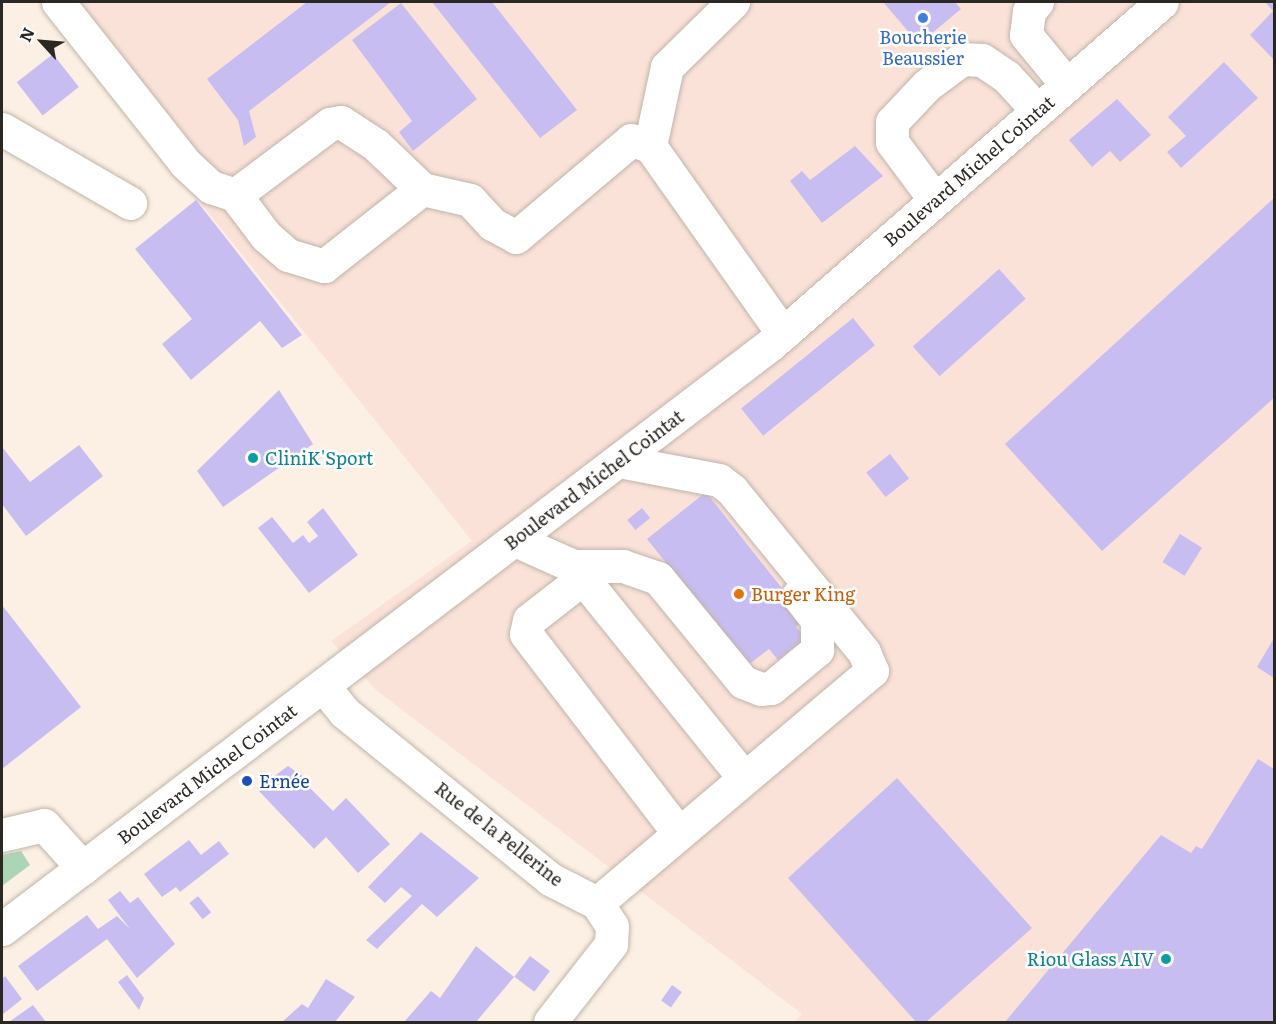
<!DOCTYPE html>
<meta charset="utf-8">
<style>
body{margin:0}
#map{position:relative;width:1276px;height:1024px;overflow:hidden;background:#fcf0e4;font-family:Literata,serif}
div>[style]{position:absolute}
[style*='--x']{left:calc(var(--x)*1px);top:calc(var(--y)*1px);width:calc(var(--w)*1px);rotate:calc(var(--a)*1deg)}
.industrial>*{inset:0;background:#fbe2d9}
.green>*{inset:0;background:#acd5b6}
.building>*{inset:0;background:#c8bdf1;transform-origin:0 0}
.roads{filter:drop-shadow(0 0 2px #c0b5a9) drop-shadow(0 0 2px #c0b5a9)}
.minor>*{height:33px;margin:-16.5px;padding:0 16.5px;transform-origin:16.5px;border-radius:16.5px;background:#fff}
.major>*{height:33px;margin:-16.5px;padding:0 16.5px;transform-origin:16.5px;border-radius:16.5px;background:#fff}
.dots>*{width:16px;height:16px;translate:-50% -50%;box-sizing:border-box;border:3px solid #fff;border-radius:50%}
span{translate:-50% -50%;white-space:nowrap;text-align:center;line-height:1.15;-webkit-text-stroke:5px #fff;paint-order:stroke}
.shop-label{font-size:18px;color:#366cbe}
.street-label{font-size:18px;color:#2b2722}
.culture-label{font-size:18px;color:#0d838f}
.left{translate:0 -50%;text-align:left}
.right{translate:-100% -50%;text-align:right}
.food-label{font-size:18px;color:#c56008}
.transit-label{font-size:18px;color:#164399}
.frame{position:absolute;inset:0;border:3px solid #2b2722;pointer-events:none}
.north{position:absolute;left:12px;top:12px;width:60px;height:60px;-webkit-text-stroke:4px #fff;paint-order:stroke;rotate:296deg;font-size:16px;font-weight:700;line-height:24px;text-align:center;color:#2b2722}
.north::after{content:'';display:block;margin:auto;width:21px;height:27px;background:#2b2722;clip-path:polygon(50% 0,100% 100%,50% 72%,0 100%)}
</style>
<div id="map">
<div class="industrial">
<div style="clip-path:polygon(39px 2px,1274px 2px,1274px 1022px,795px 1022px,802px 1014px,376px 690px,331px 641px,472px 541px)"></div>
</div>
<div class="green">
<div style="clip-path:polygon(21px 851px,30px 865px,2px 886px,2px 855px)"></div>
</div>
<div class="building">
<div style="clip-path:polygon(307px 2px,391px 2px,249px 111px,256px 137px,244px 146px,238px 120px,207px 79px)"></div>
<div style="clip-path:polygon(432px 2px,492px 2px,577px 110px,540px 138px)"></div>
<div style="clip-path:polygon(883px 2px,955px 2px,961px 9px,919px 44px)"></div>
<div style="clip-path:polygon(1265px 2px,1274px 2px,1274px 60px,1250px 35px,1273px 11px)"></div>
<div style="clip-path:polygon(401px 3px,477px 99px,413px 151px,399px 132px,412px 121px,352px 40px)"></div>
<div style="left:53px;top:54px;width:42px;height:46px;rotate:52deg"></div>
<div style="clip-path:polygon(1224px 62px,1258px 98px,1181px 168px,1167px 152px,1186px 136px,1168px 117px)"></div>
<div style="clip-path:polygon(1117px 99px,1151px 135px,1120px 162px,1110px 151px,1092px 167px,1069px 140px)"></div>
<div style="clip-path:polygon(855px 146px,883px 176px,822px 223px,790px 181px,802px 171px,810px 180px)"></div>
<div style="clip-path:polygon(1274px 198px,1274px 398px,1102px 551px,1005px 444px)"></div>
<div style="clip-path:polygon(196px 200px,302px 335px,282px 348px,260px 321px,191px 380px,162px 344px,192px 319px,135px 249px)"></div>
<div style="left:999px;top:269px;width:40px;height:116px;rotate:48deg"></div>
<div style="left:853px;top:318px;width:35px;height:144px;rotate:51deg"></div>
<div style="clip-path:polygon(279px 390px,313px 444px,223px 507px,197px 471px)"></div>
<div style="clip-path:polygon(79px 445px,103px 476px,26px 536px,2px 504px,2px 447px,30px 482px)"></div>
<div style="left:890px;top:454px;width:31px;height:30px;rotate:52deg"></div>
<div style="clip-path:polygon(706px 492px,806px 619px,796px 627px,806px 638px,778px 660px,769px 649px,748px 665px,647px 539px)"></div>
<div style="clip-path:polygon(323px 508px,358px 555px,309px 593px,258px 528px,272px 517px,293px 543px,303px 535px,309px 543px,318px 536px,307px 522px)"></div>
<div style="left:642px;top:508px;width:13px;height:19px;rotate:51deg"></div>
<div style="left:1180px;top:534px;width:26px;height:33px;rotate:32deg"></div>
<div style="clip-path:polygon(2px 605px,81px 707px,2px 769px)"></div>
<div style="clip-path:polygon(1274px 638px,1274px 678px,1257px 667px)"></div>
<div style="clip-path:polygon(1258px 759px,1274px 769px,1274px 1022px,1005px 1022px,1161px 835px,1191px 853px,1196px 846px,1202px 849px)"></div>
<div style="clip-path:polygon(288px 766px,310px 781px,306px 784px,333px 811px,346px 798px,390px 844px,358px 873px,326px 837px,314px 849px,257px 789px)"></div>
<div style="clip-path:polygon(897px 778px,1032px 928px,926px 1022px,916px 1022px,788px 878px)"></div>
<div style="clip-path:polygon(421px 832px,479px 878px,437px 917px,422px 904px,377px 949px,366px 940px,412px 896px,401px 887px,385px 903px,368px 887px)"></div>
<div style="clip-path:polygon(189px 840px,201px 855px,219px 841px,229px 854px,180px 892px,176px 887px,162px 897px,144px 874px)"></div>
<div style="clip-path:polygon(120px 891px,130px 903px,138px 897px,175px 944px,137px 978px,107px 939px,37px 991px,18px 966px,87px 915px,98px 929px,117px 916px,130px 929px,108px 900px)"></div>
<div style="left:198px;top:896px;width:21px;height:11px;rotate:51deg"></div>
<div style="clip-path:polygon(476px 946px,514px 977px,476px 1022px,404px 1022px,431px 991px,440px 998px)"></div>
<div style="left:530px;top:956px;width:25px;height:26px;rotate:37deg"></div>
<div style="clip-path:polygon(127px 975px,144px 998px,139px 1010px,118px 982px)"></div>
<div style="clip-path:polygon(5px 976px,22px 999px,2px 1015px,2px 979px)"></div>
<div style="clip-path:polygon(326px 979px,355px 997px,335px 1022px,282px 1022px,302px 1004px,308px 1008px)"></div>
<div style="left:672px;top:985px;width:12px;height:19px;rotate:35deg"></div>
<div style="clip-path:polygon(33px 1005px,46px 1022px,9px 1022px)"></div>
</div>
<div class="roads">
<div class="minor">
<div style="--x:58;--y:2;--w:205;--a:51.7"></div>
<div style="--x:185;--y:163;--w:35;--a:43"></div>
<div style="--x:211;--y:187;--w:25;--a:18"></div>
<div style="--x:235;--y:195;--w:119;--a:-36.8"></div>
<div style="--x:330;--y:124;--w:11;--a:-10"></div>
<div style="--x:341;--y:122;--w:42;--a:33.3"></div>
<div style="--x:376;--y:145;--w:64;--a:43.7"></div>
<div style="--x:422;--y:189;--w:49;--a:12.9"></div>
<div style="--x:470;--y:200;--w:33;--a:47"></div>
<div style="--x:492;--y:224;--w:27;--a:28"></div>
<div style="--x:516;--y:237;--w:150;--a:-40.1"></div>
<div style="--x:631;--y:140;--w:20;--a:18"></div>
<div style="--x:650;--y:146;--w:230;--a:54.7"></div>
<div style="--x:1037;--y:2;--w:12;--a:132"></div>
<div style="--x:1029;--y:11;--w:24;--a:97"></div>
<div style="--x:1026;--y:35;--w:65;--a:50.6"></div>
<div style="--x:2;--y:129;--w:148;--a:30"></div>
<div style="--x:650;--y:146;--w:81;--a:-77.9"></div>
<div style="--x:667;--y:67;--w:93;--a:-44.6"></div>
<div style="--x:235;--y:195;--w:51;--a:52.9"></div>
<div style="--x:266;--y:236;--w:29;--a:41"></div>
<div style="--x:288;--y:255;--w:38;--a:17"></div>
<div style="--x:324;--y:266;--w:125;--a:-38.2"></div>
<div style="--x:935;--y:200;--w:72;--a:-126.6"></div>
<div style="--x:892;--y:142;--w:20;--a:-90"></div>
<div style="--x:892;--y:122;--w:51;--a:-46.6"></div>
<div style="--x:927;--y:85;--w:44;--a:-36.6"></div>
<div style="--x:962;--y:59;--w:20;--a:3"></div>
<div style="--x:982;--y:60;--w:29;--a:34"></div>
<div style="--x:1006;--y:76;--w:47;--a:47.6"></div>
<div style="--x:515;--y:540;--w:64;--a:24.1"></div>
<div style="--x:573;--y:566;--w:271;--a:51.1"></div>
<div style="--x:573;--y:566;--w:50;--a:0"></div>
<div style="--x:623;--y:566;--w:37;--a:19"></div>
<div style="--x:658;--y:578;--w:134;--a:50.7"></div>
<div style="--x:743;--y:682;--w:19;--a:21"></div>
<div style="--x:761;--y:689;--w:10;--a:-6"></div>
<div style="--x:771;--y:688;--w:60;--a:-39.6"></div>
<div style="--x:817;--y:650;--w:30;--a:-90"></div>
<div style="--x:817;--y:620;--w:31;--a:-128"></div>
<div style="--x:583;--y:578;--w:68;--a:142.1"></div>
<div style="--x:529;--y:620;--w:14;--a:102"></div>
<div style="--x:526;--y:634;--w:248;--a:52.5"></div>
<div style="--x:324;--y:687;--w:32;--a:51"></div>
<div style="--x:344;--y:712;--w:265;--a:39"></div>
<div style="--x:550;--y:879;--w:53;--a:27.1"></div>
<div style="--x:597;--y:903;--w:27;--a:57"></div>
<div style="--x:612;--y:926;--w:18;--a:93"></div>
<div style="--x:611;--y:944;--w:99;--a:128"></div>
<div style="--x:2;--y:835;--w:43;--a:-13.4"></div>
<div style="--x:44;--y:825;--w:58;--a:47.8"></div>
<div style="--x:597;--y:903;--w:360;--a:-40.2"></div>
<div style="--x:872;--y:671;--w:21;--a:-113"></div>
<div style="--x:864;--y:652;--w:209;--a:-129.2"></div>
<div style="--x:732;--y:490;--w:16;--a:-142"></div>
<div style="--x:719;--y:480;--w:103;--a:-169.3"></div>
</div>
<div class="major">
<div style="--x:2;--y:929;--w:966;--a:-37.26"></div>
<div style="--x:771;--y:344;--w:519;--a:-41.18"></div>
</div>
</div>
<div class="dots">
<div style="left:923px;top:18px;background:#3f7fe0"></div>
<div style="left:253px;top:458px;background:#0f9aa8"></div>
<div style="left:739px;top:594px;background:#e8710a"></div>
<div style="left:247px;top:781px;background:#1a4fb4"></div>
<div style="left:1166px;top:959px;background:#0f9aa8"></div>
</div>
<div class="shop-label">
<span style="left:923px;top:48px">Boucherie<br>Beaussier</span>
</div>
<div class="street-label">
<span style="left:969px;top:171px;rotate:-41deg">Boulevard Michel Cointat</span>
<span style="left:594px;top:480px;rotate:-37deg">Boulevard Michel Cointat</span>
<span style="left:207px;top:774px;rotate:-37deg">Boulevard Michel Cointat</span>
<span style="left:499px;top:834px;rotate:38deg">Rue de la Pellerine</span>
</div>
<div class="culture-label">
<span class="left" style="left:265px;top:458px">CliniK'Sport</span>
<span class="right" style="left:1154px;top:959px">Riou Glass AIV</span>
</div>
<div class="food-label">
<span class="left" style="left:751px;top:594px">Burger King</span>
</div>
<div class="transit-label">
<span class="left" style="left:259px;top:781px">Ernée</span>
</div>
<div class="frame"></div>
<div class="north">N</div>
</div>
